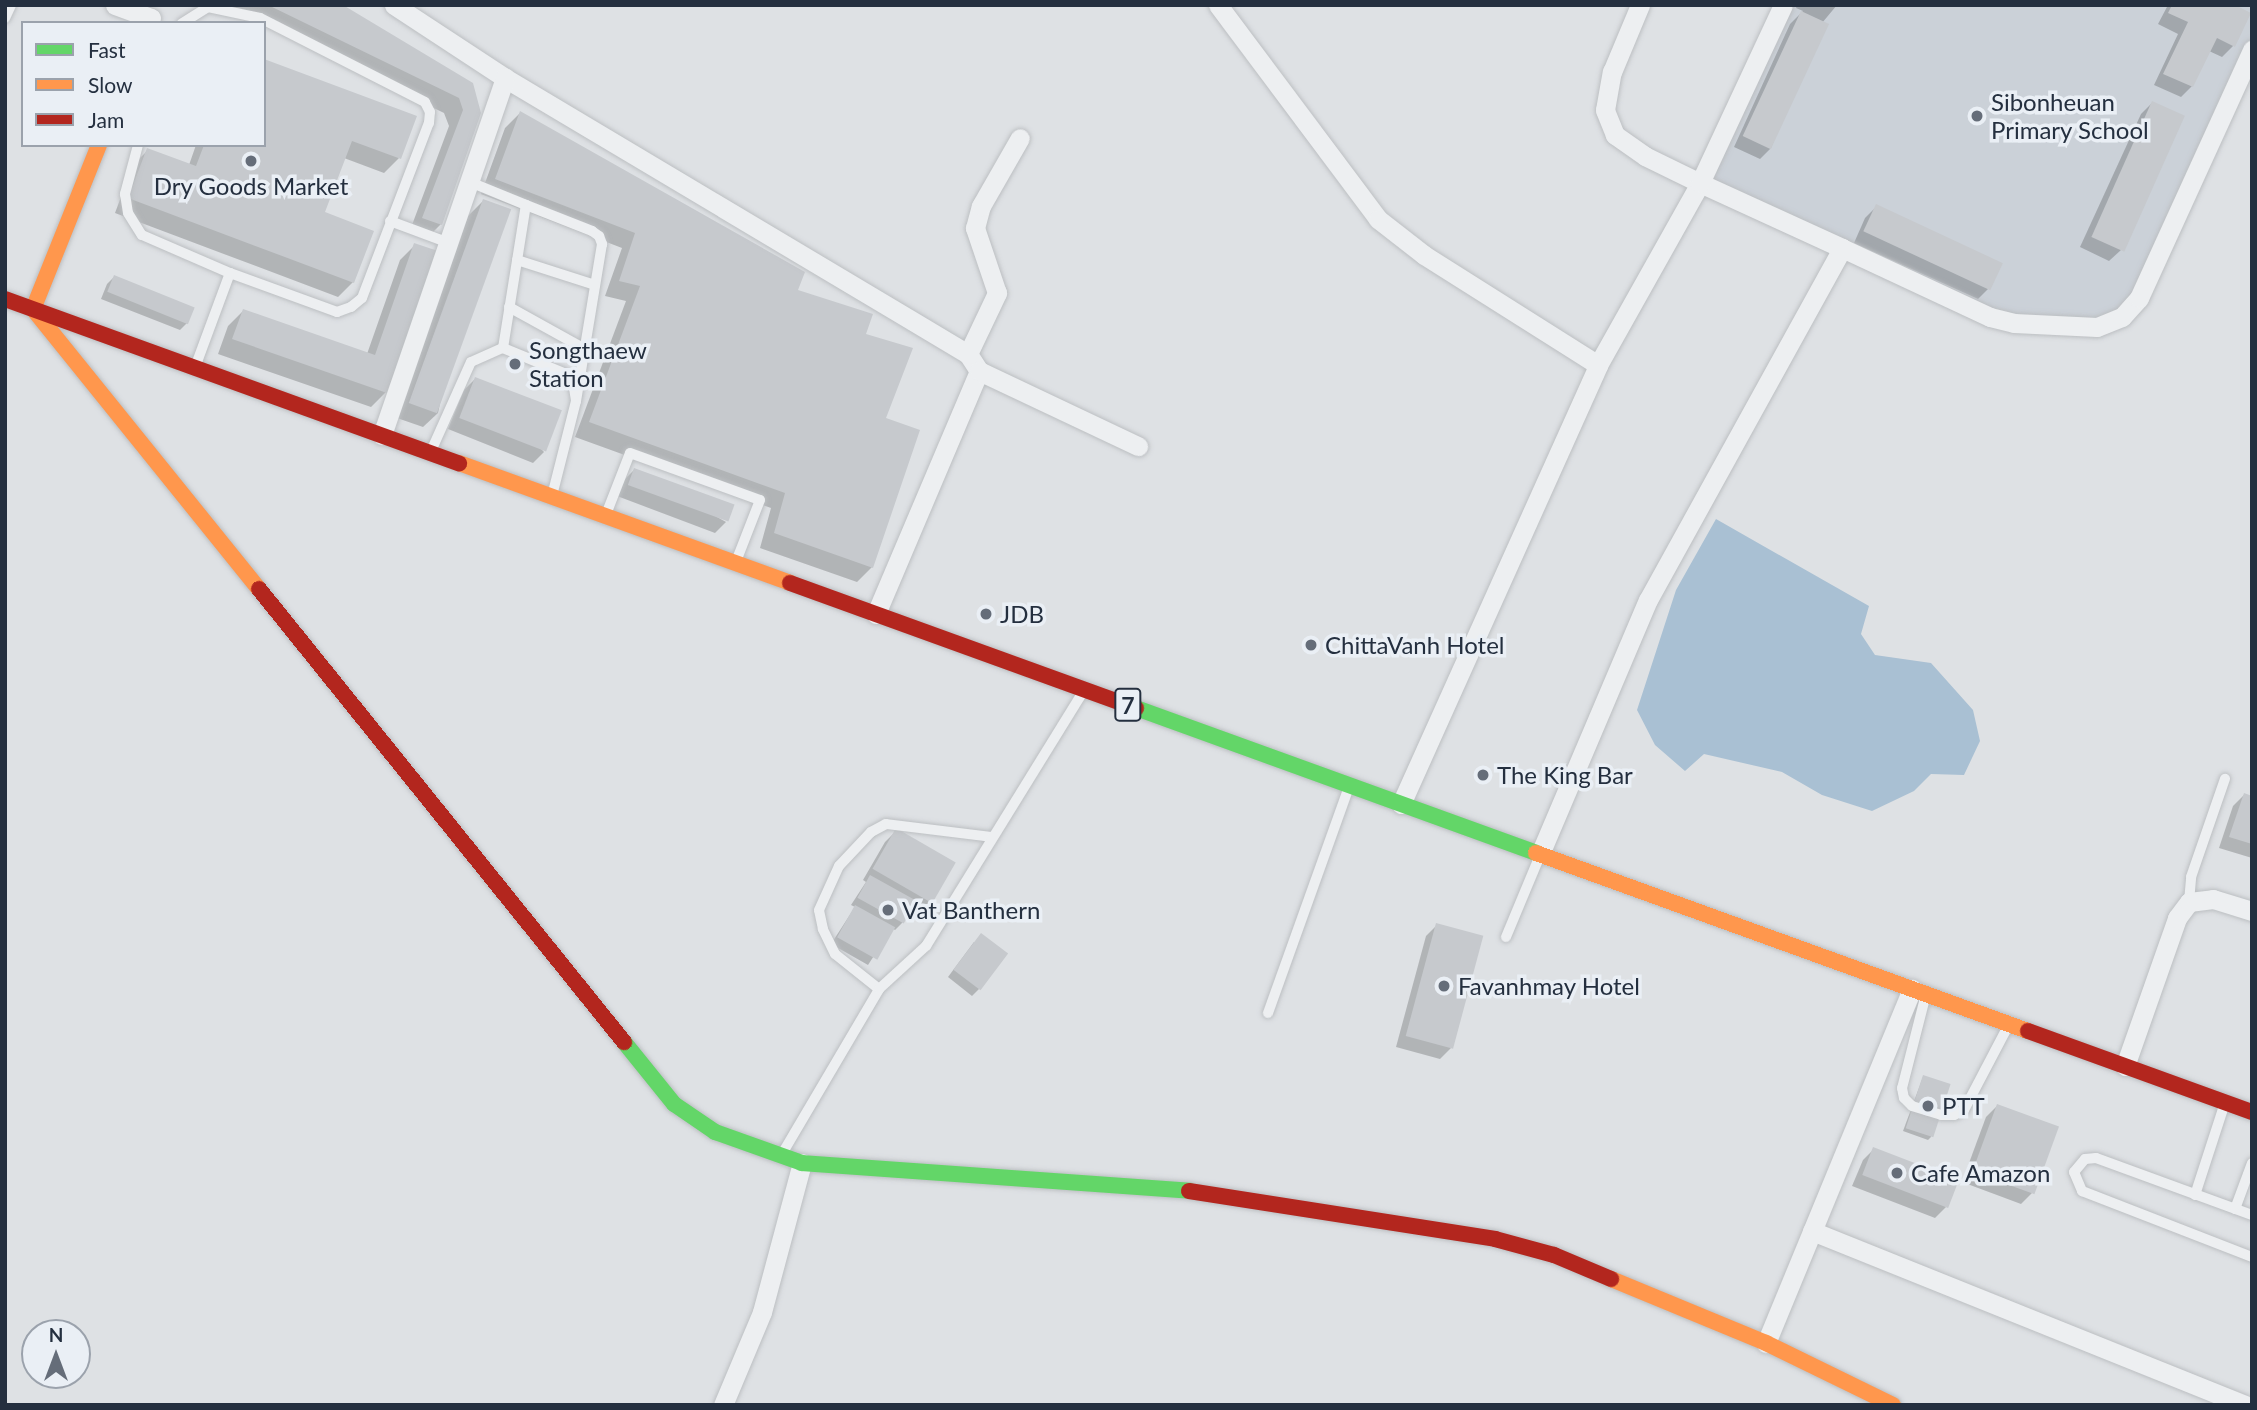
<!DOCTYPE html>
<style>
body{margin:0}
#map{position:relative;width:2257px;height:1410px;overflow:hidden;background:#dee1e4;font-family:Lato,sans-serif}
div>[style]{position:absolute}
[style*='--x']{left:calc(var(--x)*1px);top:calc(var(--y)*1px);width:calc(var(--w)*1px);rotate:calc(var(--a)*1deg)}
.built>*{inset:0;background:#cbd1d8}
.water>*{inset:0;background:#a9c0d3}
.shadow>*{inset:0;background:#0003}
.building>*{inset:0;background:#c6c9cd;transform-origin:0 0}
.roads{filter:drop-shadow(0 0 2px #bcbfc2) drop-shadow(0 0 2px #bcbfc2)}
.lane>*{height:10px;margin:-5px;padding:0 5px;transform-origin:5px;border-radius:5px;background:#edeff1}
.street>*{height:19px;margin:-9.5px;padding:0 9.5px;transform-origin:9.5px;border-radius:9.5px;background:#edeff1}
.fast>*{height:16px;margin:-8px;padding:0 8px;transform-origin:8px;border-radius:8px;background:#63d668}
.slow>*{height:16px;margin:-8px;padding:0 8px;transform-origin:8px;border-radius:8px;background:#ff974d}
.jam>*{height:16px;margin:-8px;padding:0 8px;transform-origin:8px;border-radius:8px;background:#b3261e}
.dots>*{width:19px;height:19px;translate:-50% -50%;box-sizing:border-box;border:4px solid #eaeff5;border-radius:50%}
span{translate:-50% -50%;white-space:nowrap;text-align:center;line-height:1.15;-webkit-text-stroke:7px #eaeff5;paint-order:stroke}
.shield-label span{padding:2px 5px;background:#eaeff5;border:2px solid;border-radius:5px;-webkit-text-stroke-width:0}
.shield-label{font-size:23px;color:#242f3f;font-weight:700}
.poi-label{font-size:24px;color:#242f3f}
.left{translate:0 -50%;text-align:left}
.frame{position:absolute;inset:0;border:7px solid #242f3f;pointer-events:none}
.legend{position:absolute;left:21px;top:21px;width:245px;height:126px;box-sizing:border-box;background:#eaeff5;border:2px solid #9ba2ac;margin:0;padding:9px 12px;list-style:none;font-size:21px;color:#242f3f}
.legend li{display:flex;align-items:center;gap:14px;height:35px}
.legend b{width:35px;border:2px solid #9ba2ac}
.north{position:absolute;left:21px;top:1319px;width:70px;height:70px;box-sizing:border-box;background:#eaeff5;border:2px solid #9ba2ac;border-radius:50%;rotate:0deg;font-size:19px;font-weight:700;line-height:28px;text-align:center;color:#242f3f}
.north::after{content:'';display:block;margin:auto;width:24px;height:32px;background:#656d79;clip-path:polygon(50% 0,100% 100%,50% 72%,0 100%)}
</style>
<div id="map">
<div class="built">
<div style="clip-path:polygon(1783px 5px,2252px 5px,2252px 50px,2122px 317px,2014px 323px,1700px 183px)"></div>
</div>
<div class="water">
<div style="clip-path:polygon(1716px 519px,1869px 606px,1861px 634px,1875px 655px,1931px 663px,1973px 710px,1980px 741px,1964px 775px,1931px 774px,1914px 791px,1872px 811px,1822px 795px,1782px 772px,1704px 754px,1685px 771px,1655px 745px,1637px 710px,1676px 590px)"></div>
</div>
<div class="shadow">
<div style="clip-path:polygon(234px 5px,340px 5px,471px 84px,441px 224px,426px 239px,409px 233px,449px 126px,444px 113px,231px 9px)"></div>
<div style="clip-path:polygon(1797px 5px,1837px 5px,1822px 23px,1771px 148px,1760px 159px,1734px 147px,1790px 24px,1803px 11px,1796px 8px)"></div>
<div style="clip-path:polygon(2168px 5px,2231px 5px,2233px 46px,2222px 57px,2209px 51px,2192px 86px,2181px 97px,2154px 85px,2178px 34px,2158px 24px)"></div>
<div style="clip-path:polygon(2152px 103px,2121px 250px,2109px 261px,2080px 247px,2141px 114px)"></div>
<div style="clip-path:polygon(520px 113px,864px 335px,872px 567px,857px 582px,760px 548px,771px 508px,575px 437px,626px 301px,605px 296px,622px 248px,481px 194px,505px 128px)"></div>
<div style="clip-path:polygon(415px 117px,399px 158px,384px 173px,344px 158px,323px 213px,353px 282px,338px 297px,115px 213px,133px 165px,148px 150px,189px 165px,196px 145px,264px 145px)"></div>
<div style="clip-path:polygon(483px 201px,438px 413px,423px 427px,397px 418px,468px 216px)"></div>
<div style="clip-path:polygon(1876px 207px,1989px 288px,1978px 299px,1854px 243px,1865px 218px)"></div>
<div style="clip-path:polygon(415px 245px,386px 392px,371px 407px,218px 354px,228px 326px,243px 311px,367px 354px,400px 260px)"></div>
<div style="clip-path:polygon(114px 277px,187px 323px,180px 330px,101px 299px,107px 284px)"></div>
<div style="clip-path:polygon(475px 379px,544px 452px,533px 463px,448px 429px,464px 390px)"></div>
<div style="clip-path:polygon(634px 470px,726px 522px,715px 533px,617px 496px,623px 481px)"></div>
<div style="clip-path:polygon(2244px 795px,2252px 798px,2252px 858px,2219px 848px,2233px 806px)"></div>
<div style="clip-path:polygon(896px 831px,931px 902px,920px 913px,911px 907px,902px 923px,895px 930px,892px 928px,868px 965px,831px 944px,855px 907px,851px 905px,866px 882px,863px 880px,885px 842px)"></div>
<div style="clip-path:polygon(1437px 925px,1451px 1048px,1440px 1059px,1396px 1047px,1426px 936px)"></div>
<div style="clip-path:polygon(974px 942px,979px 989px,972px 996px,948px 977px)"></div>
<div style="clip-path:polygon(1923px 1077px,1931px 1137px,1928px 1140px,1903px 1131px)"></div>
<div style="clip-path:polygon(1997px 1106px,2032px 1193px,2021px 1204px,1962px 1182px,1986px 1117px)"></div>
<div style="clip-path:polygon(1874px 1149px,1946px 1207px,1935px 1218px,1852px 1186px,1863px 1160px)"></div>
</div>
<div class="building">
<div style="clip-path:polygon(268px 5px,343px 5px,473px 83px,481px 113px,442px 225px,422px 218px,463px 110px,459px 98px)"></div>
<div style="clip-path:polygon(2172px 5px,2235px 5px,2251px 13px,2235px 47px,2217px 38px,2193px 87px,2163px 74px,2188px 22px,2168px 13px)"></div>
<div style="left:1801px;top:11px;width:31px;height:138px;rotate:25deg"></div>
<div style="clip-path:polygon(264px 59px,417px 116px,401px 159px,352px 141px,325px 212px,374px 231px,354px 283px,128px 198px,147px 148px,196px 166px,204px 145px,264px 145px)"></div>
<div style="left:2152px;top:101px;width:36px;height:149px;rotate:24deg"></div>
<div style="clip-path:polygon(520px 111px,805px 272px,798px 290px,873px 314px,866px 334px,913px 348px,886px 418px,920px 430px,873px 568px,774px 533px,785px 493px,589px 422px,640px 286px,619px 281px,635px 233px,495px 179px)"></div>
<div style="left:483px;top:199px;width:30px;height:217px;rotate:20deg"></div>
<div style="left:1876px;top:204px;width:140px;height:30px;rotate:25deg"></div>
<div style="clip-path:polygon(414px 243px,438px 251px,387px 393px,232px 339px,243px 309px,375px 355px)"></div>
<div style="left:114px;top:275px;width:87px;height:18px;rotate:22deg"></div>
<div style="left:475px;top:377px;width:93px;height:44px;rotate:21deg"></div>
<div style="left:634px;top:468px;width:107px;height:18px;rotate:20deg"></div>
<div style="clip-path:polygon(2244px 793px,2252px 796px,2252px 844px,2229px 837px)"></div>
<div style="left:896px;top:828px;width:69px;height:47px;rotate:30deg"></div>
<div style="left:870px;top:875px;width:53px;height:26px;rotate:29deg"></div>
<div style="left:855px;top:905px;width:46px;height:37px;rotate:29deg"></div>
<div style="left:1436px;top:923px;width:49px;height:117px;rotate:15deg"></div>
<div style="left:981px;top:933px;width:34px;height:46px;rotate:37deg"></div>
<div style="left:1923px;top:1075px;width:29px;height:56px;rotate:18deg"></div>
<div style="left:1997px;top:1104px;width:66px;height:72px;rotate:20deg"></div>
<div style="left:1873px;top:1147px;width:92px;height:30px;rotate:21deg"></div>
</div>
<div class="roads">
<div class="lane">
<div style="--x:5;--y:18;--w:14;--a:-65"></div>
<div style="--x:138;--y:145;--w:51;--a:104.9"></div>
<div style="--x:125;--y:194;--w:19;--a:81"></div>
<div style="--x:128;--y:213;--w:26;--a:58"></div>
<div style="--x:142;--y:235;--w:96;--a:23.4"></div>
<div style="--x:230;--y:273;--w:114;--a:20"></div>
<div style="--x:337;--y:312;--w:15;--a:-20"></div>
<div style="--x:351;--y:307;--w:14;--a:-39"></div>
<div style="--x:362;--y:298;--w:187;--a:-69.1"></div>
<div style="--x:429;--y:123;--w:11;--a:-85"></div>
<div style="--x:430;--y:112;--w:11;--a:-117"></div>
<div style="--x:425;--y:102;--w:185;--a:-153"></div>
<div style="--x:260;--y:18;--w:53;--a:-168.1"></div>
<div style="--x:208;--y:7;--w:31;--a:148"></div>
<div style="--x:526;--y:205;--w:71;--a:21.5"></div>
<div style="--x:592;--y:231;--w:9;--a:36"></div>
<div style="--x:599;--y:236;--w:9;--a:69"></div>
<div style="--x:602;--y:244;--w:159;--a:99.4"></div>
<div style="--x:390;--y:221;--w:63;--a:20.4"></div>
<div style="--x:517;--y:260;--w:82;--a:17.8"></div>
<div style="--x:509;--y:307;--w:87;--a:28.9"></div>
<div style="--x:503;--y:348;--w:66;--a:22.3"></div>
<div style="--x:564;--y:373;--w:18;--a:56"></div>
<div style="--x:574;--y:388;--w:13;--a:81"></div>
<div style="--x:576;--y:401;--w:94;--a:104.2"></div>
<div style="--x:197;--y:362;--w:95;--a:-69.7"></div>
<div style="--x:432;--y:449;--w:95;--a:-65.9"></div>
<div style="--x:471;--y:362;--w:35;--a:-24"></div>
<div style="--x:503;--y:348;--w:145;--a:-80.9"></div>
<div style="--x:526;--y:205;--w:61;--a:-157.7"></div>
<div style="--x:607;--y:512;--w:63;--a:-68.7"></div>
<div style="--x:630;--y:453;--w:138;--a:19.9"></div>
<div style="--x:760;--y:500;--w:63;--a:111.3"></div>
<div style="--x:2189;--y:902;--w:25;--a:-85"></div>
<div style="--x:2191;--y:877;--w:104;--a:-70.9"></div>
<div style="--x:1506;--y:937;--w:83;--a:-67.4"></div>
<div style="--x:879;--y:989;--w:56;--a:-141.5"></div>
<div style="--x:835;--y:954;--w:28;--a:-116"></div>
<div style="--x:823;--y:929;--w:19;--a:-102"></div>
<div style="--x:819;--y:910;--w:48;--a:-65.6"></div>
<div style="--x:839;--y:866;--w:47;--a:-46.7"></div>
<div style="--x:871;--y:832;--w:17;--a:-28"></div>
<div style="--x:886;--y:824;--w:107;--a:7"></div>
<div style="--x:1925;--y:998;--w:93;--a:104.3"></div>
<div style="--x:1902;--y:1088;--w:10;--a:79"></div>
<div style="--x:1904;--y:1098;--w:11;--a:45"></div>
<div style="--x:1912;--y:1106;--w:30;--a:17"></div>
<div style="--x:1941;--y:1115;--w:13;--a:0"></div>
<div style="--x:1954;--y:1115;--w:11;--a:-27"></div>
<div style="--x:1964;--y:1110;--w:93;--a:-62.3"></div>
<div style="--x:1268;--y:1013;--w:238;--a:-70.3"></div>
<div style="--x:782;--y:1154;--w:191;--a:-59.5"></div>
<div style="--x:879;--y:989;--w:64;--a:-42.5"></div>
<div style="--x:926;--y:946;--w:297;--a:-58.3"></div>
<div style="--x:2195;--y:1195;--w:94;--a:-72"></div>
<div style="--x:2235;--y:1209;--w:49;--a:-69.7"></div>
<div style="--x:2252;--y:1215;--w:166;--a:-159.9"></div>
<div style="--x:2096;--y:1158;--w:11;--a:175"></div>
<div style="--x:2085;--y:1159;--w:17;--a:130"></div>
<div style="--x:2074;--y:1172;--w:21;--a:67"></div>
<div style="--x:2082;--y:1191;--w:182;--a:21.2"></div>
</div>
<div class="street">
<div style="--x:115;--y:5;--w:38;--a:20"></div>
<div style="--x:151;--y:18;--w:5;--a:112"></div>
<div style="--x:394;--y:5;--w:133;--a:33.3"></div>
<div style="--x:505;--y:78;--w:539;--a:30.8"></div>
<div style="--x:968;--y:354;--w:20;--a:57"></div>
<div style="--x:979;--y:371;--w:264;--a:113"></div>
<div style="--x:1218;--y:5;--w:267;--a:53.2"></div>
<div style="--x:1378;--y:219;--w:58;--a:38"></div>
<div style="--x:1424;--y:255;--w:206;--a:32.3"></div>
<div style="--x:1842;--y:248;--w:163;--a:25"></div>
<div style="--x:1990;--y:317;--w:25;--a:14"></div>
<div style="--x:2014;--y:323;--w:83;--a:2.8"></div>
<div style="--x:2097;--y:327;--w:27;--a:-22"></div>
<div style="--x:2122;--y:317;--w:25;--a:-48"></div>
<div style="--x:2139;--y:298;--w:273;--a:-65.5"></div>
<div style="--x:968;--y:354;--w:68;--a:-64.6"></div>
<div style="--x:997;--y:293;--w:69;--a:-108.7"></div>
<div style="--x:975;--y:228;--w:23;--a:-75"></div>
<div style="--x:981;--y:206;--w:78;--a:-60.2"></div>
<div style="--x:979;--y:371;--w:176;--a:25.3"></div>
<div style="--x:382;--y:435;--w:378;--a:-71"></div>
<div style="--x:1401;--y:804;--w:481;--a:-65.8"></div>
<div style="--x:1598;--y:365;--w:209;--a:-60.7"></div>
<div style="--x:1700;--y:183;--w:61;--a:-153.9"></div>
<div style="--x:1645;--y:156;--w:37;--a:-145"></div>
<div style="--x:1615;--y:135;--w:27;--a:-112"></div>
<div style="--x:1605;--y:110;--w:39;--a:-80"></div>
<div style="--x:1612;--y:72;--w:73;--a:-67.3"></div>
<div style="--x:1540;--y:854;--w:276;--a:-67"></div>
<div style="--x:1648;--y:600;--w:402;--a:-61.1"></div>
<div style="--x:1842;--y:248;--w:156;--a:-155.4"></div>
<div style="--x:1700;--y:183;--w:196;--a:-65"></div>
<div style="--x:2125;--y:1066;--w:157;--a:-70.6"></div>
<div style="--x:2177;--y:918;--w:20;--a:-53"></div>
<div style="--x:2189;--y:902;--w:24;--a:-7"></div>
<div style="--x:2213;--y:899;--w:41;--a:17.1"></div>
<div style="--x:1812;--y:1231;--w:467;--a:21.9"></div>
<div style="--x:1766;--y:1343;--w:383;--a:-67.6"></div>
<div style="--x:723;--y:1405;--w:101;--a:-67.2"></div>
<div style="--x:762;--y:1312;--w:154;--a:-75"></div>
</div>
<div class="fast">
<div style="--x:1136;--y:708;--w:425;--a:19.9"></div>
<div style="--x:624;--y:1042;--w:80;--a:51.1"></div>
<div style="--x:674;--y:1104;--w:50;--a:34.3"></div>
<div style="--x:715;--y:1132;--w:92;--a:19.6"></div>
<div style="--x:802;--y:1163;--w:388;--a:4.1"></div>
</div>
<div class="slow">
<div style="--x:99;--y:145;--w:177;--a:111.9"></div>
<div style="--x:33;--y:309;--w:360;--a:51.1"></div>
<div style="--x:459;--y:463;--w:352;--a:19.9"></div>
<div style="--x:1536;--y:853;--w:523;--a:19.89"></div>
<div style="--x:1611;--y:1279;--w:168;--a:22.4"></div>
<div style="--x:1766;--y:1343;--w:141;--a:26"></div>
</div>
<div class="jam">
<div style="--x:5;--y:299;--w:483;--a:19.9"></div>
<div style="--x:790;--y:583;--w:368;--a:19.9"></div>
<div style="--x:259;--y:589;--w:582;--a:51.14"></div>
<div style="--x:2028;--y:1031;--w:238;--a:19.9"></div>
<div style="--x:1189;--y:1191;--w:310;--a:8.9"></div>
<div style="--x:1495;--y:1239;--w:61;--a:15.2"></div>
<div style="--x:1554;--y:1255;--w:62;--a:22.8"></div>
</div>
</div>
<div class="dots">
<div style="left:1977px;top:116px;background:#656d79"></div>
<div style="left:251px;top:161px;background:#656d79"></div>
<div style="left:515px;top:364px;background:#656d79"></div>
<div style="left:986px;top:614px;background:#656d79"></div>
<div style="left:1311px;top:645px;background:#656d79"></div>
<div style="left:1483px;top:775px;background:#656d79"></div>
<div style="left:888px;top:910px;background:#656d79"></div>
<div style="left:1444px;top:986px;background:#656d79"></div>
<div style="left:1928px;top:1106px;background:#656d79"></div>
<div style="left:1897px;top:1173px;background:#656d79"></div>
</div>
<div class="shield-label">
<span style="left:1128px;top:705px">7</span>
</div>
<div class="poi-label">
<span class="left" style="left:1991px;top:116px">Sibonheuan<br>Primary School</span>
<span style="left:251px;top:186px">Dry Goods Market</span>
<span class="left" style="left:529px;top:364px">Songthaew<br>Station</span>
<span class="left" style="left:1000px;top:614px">JDB</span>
<span class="left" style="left:1325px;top:645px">ChittaVanh Hotel</span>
<span class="left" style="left:1497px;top:775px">The King Bar</span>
<span class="left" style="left:902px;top:910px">Vat Banthern</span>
<span class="left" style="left:1458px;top:986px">Favanhmay Hotel</span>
<span class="left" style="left:1942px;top:1106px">PTT</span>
<span class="left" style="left:1911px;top:1173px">Cafe Amazon</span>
</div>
<div class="frame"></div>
<ul class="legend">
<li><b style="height:9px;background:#63d668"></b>Fast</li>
<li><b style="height:9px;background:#ff974d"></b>Slow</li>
<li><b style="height:9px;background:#b3261e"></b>Jam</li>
</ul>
<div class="north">N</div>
</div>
